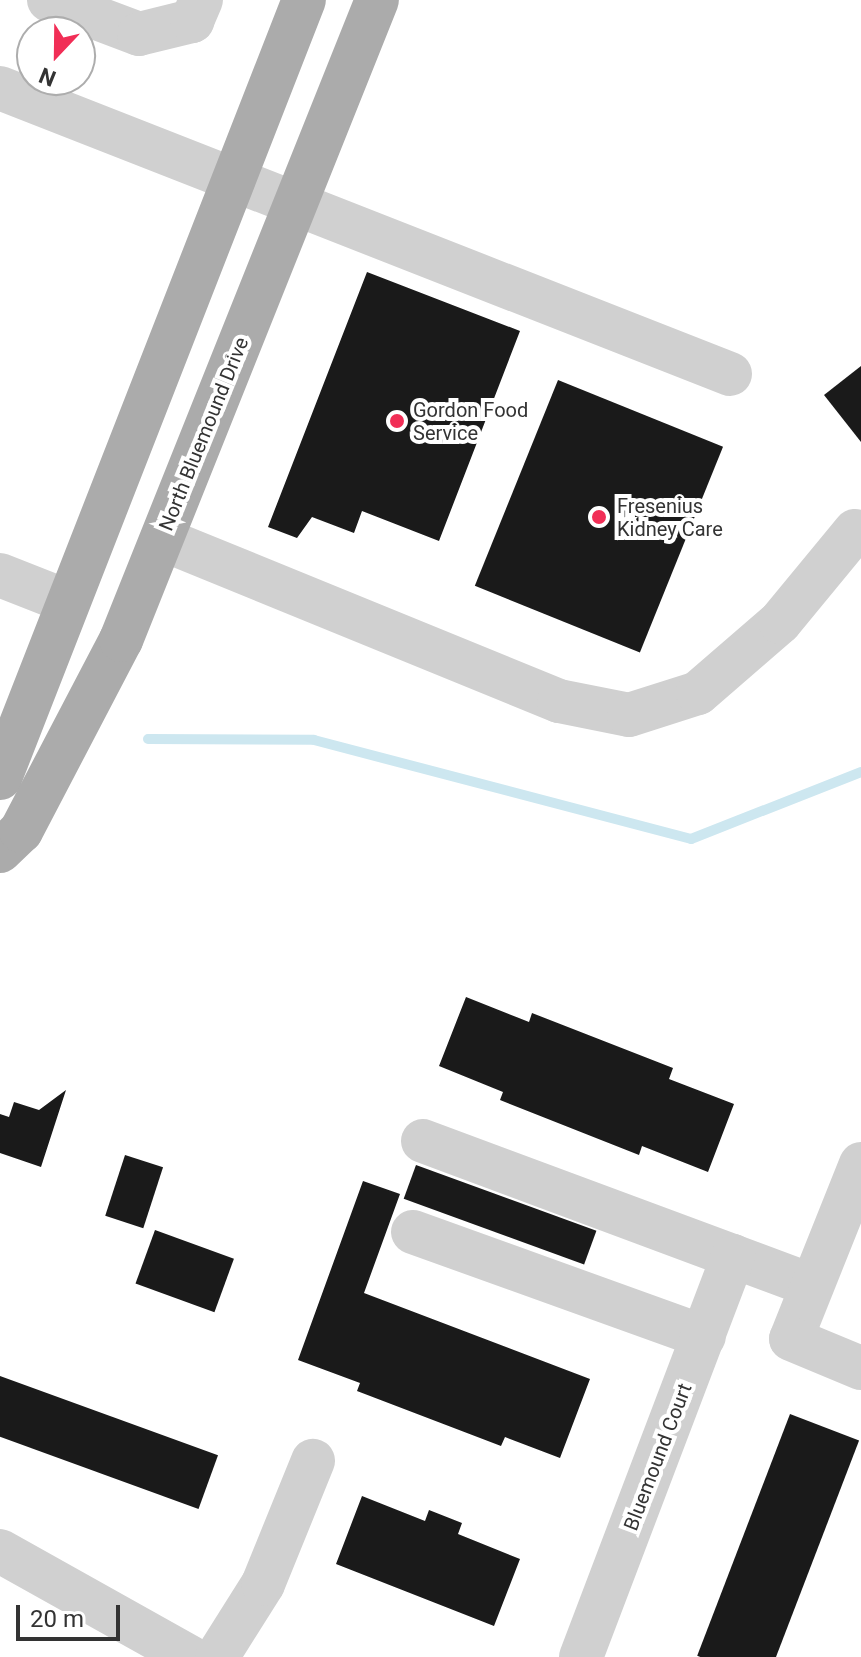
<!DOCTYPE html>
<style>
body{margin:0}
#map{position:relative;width:861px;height:1657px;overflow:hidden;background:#fff;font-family:Roboto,sans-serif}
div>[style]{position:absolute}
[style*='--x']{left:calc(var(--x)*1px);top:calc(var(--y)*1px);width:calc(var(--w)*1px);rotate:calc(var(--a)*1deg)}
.stream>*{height:10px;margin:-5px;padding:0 5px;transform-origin:5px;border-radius:5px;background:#cde7f0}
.building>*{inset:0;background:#1a1a1a;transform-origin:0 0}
.minor>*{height:44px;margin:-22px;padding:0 22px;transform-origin:22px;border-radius:22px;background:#d0d0d0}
.major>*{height:44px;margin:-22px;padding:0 22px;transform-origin:22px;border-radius:22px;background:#ababab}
.dots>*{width:22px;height:22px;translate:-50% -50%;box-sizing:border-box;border:4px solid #fff;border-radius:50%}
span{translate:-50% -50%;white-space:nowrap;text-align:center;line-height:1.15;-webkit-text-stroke:8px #fff;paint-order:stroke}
.poi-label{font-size:20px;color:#333}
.left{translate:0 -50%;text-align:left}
.street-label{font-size:20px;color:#333}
.north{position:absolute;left:16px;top:16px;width:80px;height:80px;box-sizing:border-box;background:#fff;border:2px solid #adadad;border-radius:50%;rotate:202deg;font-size:22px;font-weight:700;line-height:32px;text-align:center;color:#333}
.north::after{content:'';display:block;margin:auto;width:28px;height:36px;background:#f12e56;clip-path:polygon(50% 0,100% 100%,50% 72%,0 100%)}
.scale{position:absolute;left:16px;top:1605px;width:104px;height:36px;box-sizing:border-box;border:4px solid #333;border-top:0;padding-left:10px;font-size:24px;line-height:28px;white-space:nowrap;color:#333;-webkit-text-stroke:6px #fff;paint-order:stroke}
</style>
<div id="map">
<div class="stream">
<div style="--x:148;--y:739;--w:166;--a:0.3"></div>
<div style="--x:314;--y:740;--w:390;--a:14.7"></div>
<div style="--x:691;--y:839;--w:183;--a:-21.5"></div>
</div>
<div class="building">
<div style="clip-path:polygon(367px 272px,520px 331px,439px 541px,362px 511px,354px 533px,312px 517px,297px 538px,268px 527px)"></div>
<div style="clip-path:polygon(861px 366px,861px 442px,824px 395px)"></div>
<div style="left:558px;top:380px;width:178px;height:222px;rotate:22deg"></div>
<div style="clip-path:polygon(466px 997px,529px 1022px,532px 1013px,673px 1068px,669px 1079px,734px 1104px,708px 1172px,642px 1146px,639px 1155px,500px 1100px,503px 1092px,439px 1066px)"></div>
<div style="clip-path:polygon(66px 1090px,41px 1167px,0 1153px,0 1114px,9px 1117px,14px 1102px,39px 1110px)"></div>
<div style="left:125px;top:1155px;width:40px;height:64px;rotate:18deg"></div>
<div style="left:416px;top:1165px;width:192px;height:36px;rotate:20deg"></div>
<div style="clip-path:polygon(363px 1181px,400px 1194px,364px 1293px,590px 1379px,560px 1458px,505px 1437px,501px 1446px,357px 1391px,360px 1383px,298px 1360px)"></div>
<div style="left:155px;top:1230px;width:84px;height:57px;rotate:20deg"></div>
<div style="left:0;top:1376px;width:232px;height:57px;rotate:20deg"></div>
<div style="left:790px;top:1414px;width:74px;height:259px;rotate:21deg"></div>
<div style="clip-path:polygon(362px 1496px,425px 1521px,429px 1510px,462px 1523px,458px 1534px,520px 1559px,494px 1626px,336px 1564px)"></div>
</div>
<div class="minor">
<div style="--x:49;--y:0;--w:96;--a:20.7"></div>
<div style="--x:139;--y:34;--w:55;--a:-13.8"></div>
<div style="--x:192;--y:21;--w:23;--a:-67"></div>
<div style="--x:0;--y:88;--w:784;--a:21.39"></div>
<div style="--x:162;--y:539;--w:429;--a:22.2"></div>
<div style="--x:559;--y:701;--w:71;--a:11.3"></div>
<div style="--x:629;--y:715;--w:72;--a:-17.7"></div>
<div style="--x:698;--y:693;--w:108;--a:-40.9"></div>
<div style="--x:780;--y:622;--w:118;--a:-50.5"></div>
<div style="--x:0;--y:575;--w:71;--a:21.5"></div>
<div style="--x:423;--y:1141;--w:415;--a:20.4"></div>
<div style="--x:861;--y:1164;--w:188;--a:111.8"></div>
<div style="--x:791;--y:1339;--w:76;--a:22.5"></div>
<div style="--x:413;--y:1232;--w:309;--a:19.8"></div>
<div style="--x:0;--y:1551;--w:218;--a:29.2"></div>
<div style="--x:217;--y:1657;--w:86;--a:-57.8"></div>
<div style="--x:263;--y:1584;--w:133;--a:-67.9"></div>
<div style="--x:581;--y:1657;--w:429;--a:-69.2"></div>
</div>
<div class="major">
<div style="--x:0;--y:778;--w:835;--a:-68.66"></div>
<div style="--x:0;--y:851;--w:29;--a:-44"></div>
<div style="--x:21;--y:831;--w:216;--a:-62.4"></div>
<div style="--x:121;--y:640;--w:689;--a:-68.2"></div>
</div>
<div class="dots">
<div style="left:397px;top:421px;background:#f12e56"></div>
<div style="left:599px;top:517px;background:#f12e56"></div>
</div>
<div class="poi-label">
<span class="left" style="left:413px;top:422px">Gordon Food<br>Service</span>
<span class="left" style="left:617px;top:518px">Fresenius<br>Kidney Care</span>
</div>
<div class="street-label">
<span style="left:204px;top:434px;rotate:-68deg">North Bluemound Drive</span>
<span style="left:658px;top:1457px;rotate:-69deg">Bluemound Court</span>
</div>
<div class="north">N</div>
<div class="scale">20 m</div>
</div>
